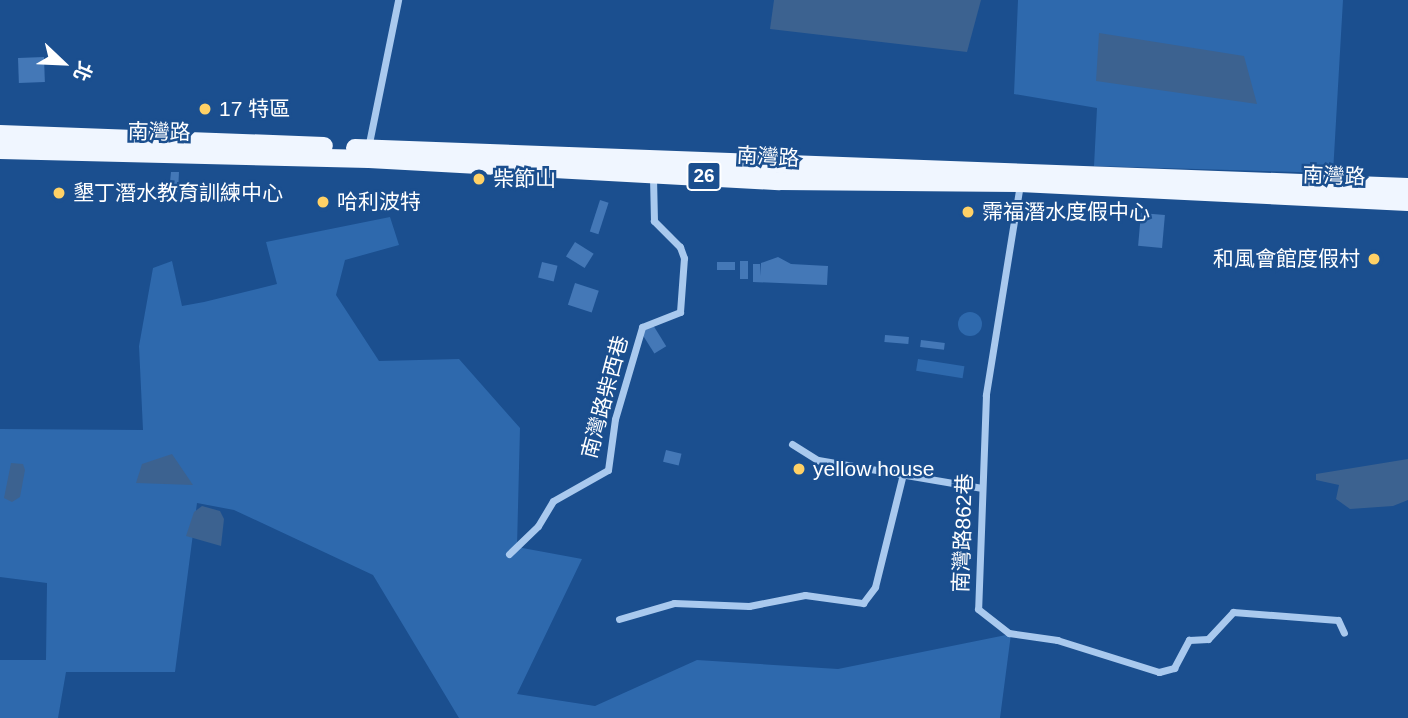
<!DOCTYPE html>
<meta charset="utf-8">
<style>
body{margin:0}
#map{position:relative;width:1408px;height:718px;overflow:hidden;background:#1b4f8f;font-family:Arial,"Noto Sans TC",sans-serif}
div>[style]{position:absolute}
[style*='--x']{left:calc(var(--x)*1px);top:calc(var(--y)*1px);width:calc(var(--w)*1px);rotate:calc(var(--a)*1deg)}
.green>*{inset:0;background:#2e69ad;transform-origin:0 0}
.round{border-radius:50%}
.water>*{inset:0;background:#3c6290}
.building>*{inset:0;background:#4478b7;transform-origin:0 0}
.street>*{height:7px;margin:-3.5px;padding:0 3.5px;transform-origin:3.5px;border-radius:3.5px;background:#a9c9ee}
.primary>*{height:18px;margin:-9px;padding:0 9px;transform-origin:9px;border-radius:9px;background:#f0f6ff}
.dots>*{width:19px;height:19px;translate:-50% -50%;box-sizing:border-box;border:4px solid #1b4f8f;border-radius:50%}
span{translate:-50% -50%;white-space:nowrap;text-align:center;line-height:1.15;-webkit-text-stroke:5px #1b4f8f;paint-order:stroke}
.shield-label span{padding:2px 5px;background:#1b4f8f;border:2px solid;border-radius:5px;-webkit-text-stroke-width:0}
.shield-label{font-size:19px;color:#fff;font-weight:700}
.poi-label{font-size:21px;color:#fff}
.left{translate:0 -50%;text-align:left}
.right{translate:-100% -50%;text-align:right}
.street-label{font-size:21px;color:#fff}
.north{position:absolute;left:28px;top:28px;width:70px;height:70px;-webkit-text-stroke:5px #1b4f8f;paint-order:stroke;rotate:113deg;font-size:19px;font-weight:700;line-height:28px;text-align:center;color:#fff}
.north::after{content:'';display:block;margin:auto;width:24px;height:32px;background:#fff;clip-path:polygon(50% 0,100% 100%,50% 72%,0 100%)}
</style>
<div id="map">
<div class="green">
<div style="clip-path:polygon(1018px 0,1343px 0,1333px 173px,1094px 166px,1097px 108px,1014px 94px)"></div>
<div style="clip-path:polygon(390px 217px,399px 245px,345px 260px,336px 295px,379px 361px,459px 359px,520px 428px,517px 547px,582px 559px,517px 694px,595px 706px,697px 660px,838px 669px,1011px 634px,1000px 718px,459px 718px,373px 575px,234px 510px,197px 503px,175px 672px,66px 672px,58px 718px,0 718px,0 660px,46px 660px,47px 583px,0 577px,0 429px,143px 430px,139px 346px,153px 268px,172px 261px,182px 306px,204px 302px,277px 284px,266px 242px)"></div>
<div class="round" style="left:958px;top:312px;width:24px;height:24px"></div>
<div style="left:918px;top:359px;width:47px;height:12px;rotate:9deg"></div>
</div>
<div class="water">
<div style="clip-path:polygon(774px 0,981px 0,967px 52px,770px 29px)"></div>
<div style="clip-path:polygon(1099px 33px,1244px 56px,1257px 104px,1096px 81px)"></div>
<div style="clip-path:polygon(172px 454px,193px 485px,136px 483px,142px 464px)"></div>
<div style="clip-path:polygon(1408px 459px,1408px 500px,1393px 506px,1350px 509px,1336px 499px,1339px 485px,1316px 480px,1316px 474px)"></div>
<div style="clip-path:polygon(11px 463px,23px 464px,25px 470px,20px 497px,12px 502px,4px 498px)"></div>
<div style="clip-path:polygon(202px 506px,220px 511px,224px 519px,221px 546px,186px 536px,194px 512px)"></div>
</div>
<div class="building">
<div style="left:44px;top:57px;width:25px;height:26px;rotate:88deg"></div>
<div style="clip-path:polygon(171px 172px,179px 172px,178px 192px,169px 192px)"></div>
<div style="left:600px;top:200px;width:9px;height:33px;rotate:18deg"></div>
<div style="left:1141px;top:213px;width:24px;height:33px;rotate:5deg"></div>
<div style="left:575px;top:242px;width:22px;height:17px;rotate:32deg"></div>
<div style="clip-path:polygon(778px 257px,791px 264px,828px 266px,827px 285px,753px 282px,753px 264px,760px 264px,760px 276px,761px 263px)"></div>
<div style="left:740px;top:261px;width:8px;height:18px"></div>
<div style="left:542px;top:262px;width:16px;height:16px;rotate:14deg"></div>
<div style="left:735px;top:262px;width:8px;height:18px;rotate:90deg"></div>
<div style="left:575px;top:283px;width:25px;height:23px;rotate:18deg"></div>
<div style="left:653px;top:325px;width:25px;height:14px;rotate:58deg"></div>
<div style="left:885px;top:335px;width:24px;height:7px;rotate:5deg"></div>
<div style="left:921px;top:340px;width:24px;height:7px;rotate:7deg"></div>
<div style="left:666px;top:450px;width:16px;height:12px;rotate:14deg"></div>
</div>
<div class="street">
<div style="--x:368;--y:148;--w:151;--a:-78.5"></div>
<div style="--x:1020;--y:184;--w:214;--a:99.2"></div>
<div style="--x:986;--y:395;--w:214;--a:92.1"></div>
<div style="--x:978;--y:609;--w:39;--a:38"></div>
<div style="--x:1009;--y:633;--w:49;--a:8.3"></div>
<div style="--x:1057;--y:640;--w:107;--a:17.4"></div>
<div style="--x:1159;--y:672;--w:16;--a:-15"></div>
<div style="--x:1174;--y:668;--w:32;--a:-62"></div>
<div style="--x:1189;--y:640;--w:19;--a:-3"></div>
<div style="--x:1208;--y:639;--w:37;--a:-47"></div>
<div style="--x:1233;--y:612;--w:105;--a:4.4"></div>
<div style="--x:1338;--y:620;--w:14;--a:65"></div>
<div style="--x:792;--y:444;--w:31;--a:32"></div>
<div style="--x:818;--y:460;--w:165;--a:9.7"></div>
<div style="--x:509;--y:554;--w:40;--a:-44"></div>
<div style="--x:538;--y:526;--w:29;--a:-59"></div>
<div style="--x:553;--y:501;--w:63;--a:-29.4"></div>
<div style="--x:608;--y:470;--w:51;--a:-82.2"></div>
<div style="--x:615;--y:419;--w:96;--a:-73.6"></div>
<div style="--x:642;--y:327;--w:41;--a:-21.5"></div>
<div style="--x:680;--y:312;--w:54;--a:-85.8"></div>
<div style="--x:684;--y:258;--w:12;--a:-110"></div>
<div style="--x:680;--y:247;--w:37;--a:-135"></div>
<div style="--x:654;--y:221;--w:45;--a:-91.3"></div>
<div style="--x:619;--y:619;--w:57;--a:-16.2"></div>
<div style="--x:674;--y:603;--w:75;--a:2.3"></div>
<div style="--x:749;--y:606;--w:57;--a:-11.1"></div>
<div style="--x:805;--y:595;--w:59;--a:7.9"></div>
<div style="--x:863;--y:603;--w:20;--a:-53"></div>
<div style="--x:875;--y:587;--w:112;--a:-76.1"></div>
</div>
<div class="primary">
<div style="--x:0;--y:134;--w:324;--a:2.1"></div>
<div style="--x:355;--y:148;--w:1054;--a:2.12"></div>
<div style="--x:0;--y:150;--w:369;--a:1.4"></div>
<div style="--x:369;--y:159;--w:411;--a:3.1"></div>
<div style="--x:779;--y:181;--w:241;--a:0.5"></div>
<div style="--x:1020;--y:183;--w:388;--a:2.8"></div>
</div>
<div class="dots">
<div style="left:205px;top:109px;background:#ffd166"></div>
<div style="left:479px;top:179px;background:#ffd166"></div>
<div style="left:59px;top:193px;background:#ffd166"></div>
<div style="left:323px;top:202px;background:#ffd166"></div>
<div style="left:968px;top:212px;background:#ffd166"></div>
<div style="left:1374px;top:259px;background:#ffd166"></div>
<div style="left:799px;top:469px;background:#ffd166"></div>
</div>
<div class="shield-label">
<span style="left:704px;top:176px">26</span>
</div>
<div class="poi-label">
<span class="left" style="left:219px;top:109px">17 特區</span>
<span class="left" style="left:493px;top:179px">柴節山</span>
<span class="left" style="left:73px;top:193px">墾丁潛水教育訓練中心</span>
<span class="left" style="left:337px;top:202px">哈利波特</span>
<span class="left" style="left:982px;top:212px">霈福潛水度假中心</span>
<span class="right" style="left:1360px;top:259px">和風會館度假村</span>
<span class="left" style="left:813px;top:469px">yellow house</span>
</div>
<div class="street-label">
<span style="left:159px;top:132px;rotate:1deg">南灣路</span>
<span style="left:768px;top:157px;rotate:3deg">南灣路</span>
<span style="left:1334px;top:176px;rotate:2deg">南灣路</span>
<span style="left:605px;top:397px;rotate:-75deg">南灣路柴西巷</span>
<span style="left:963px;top:533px;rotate:-88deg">南灣路862巷</span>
</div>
<div class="north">北</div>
</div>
